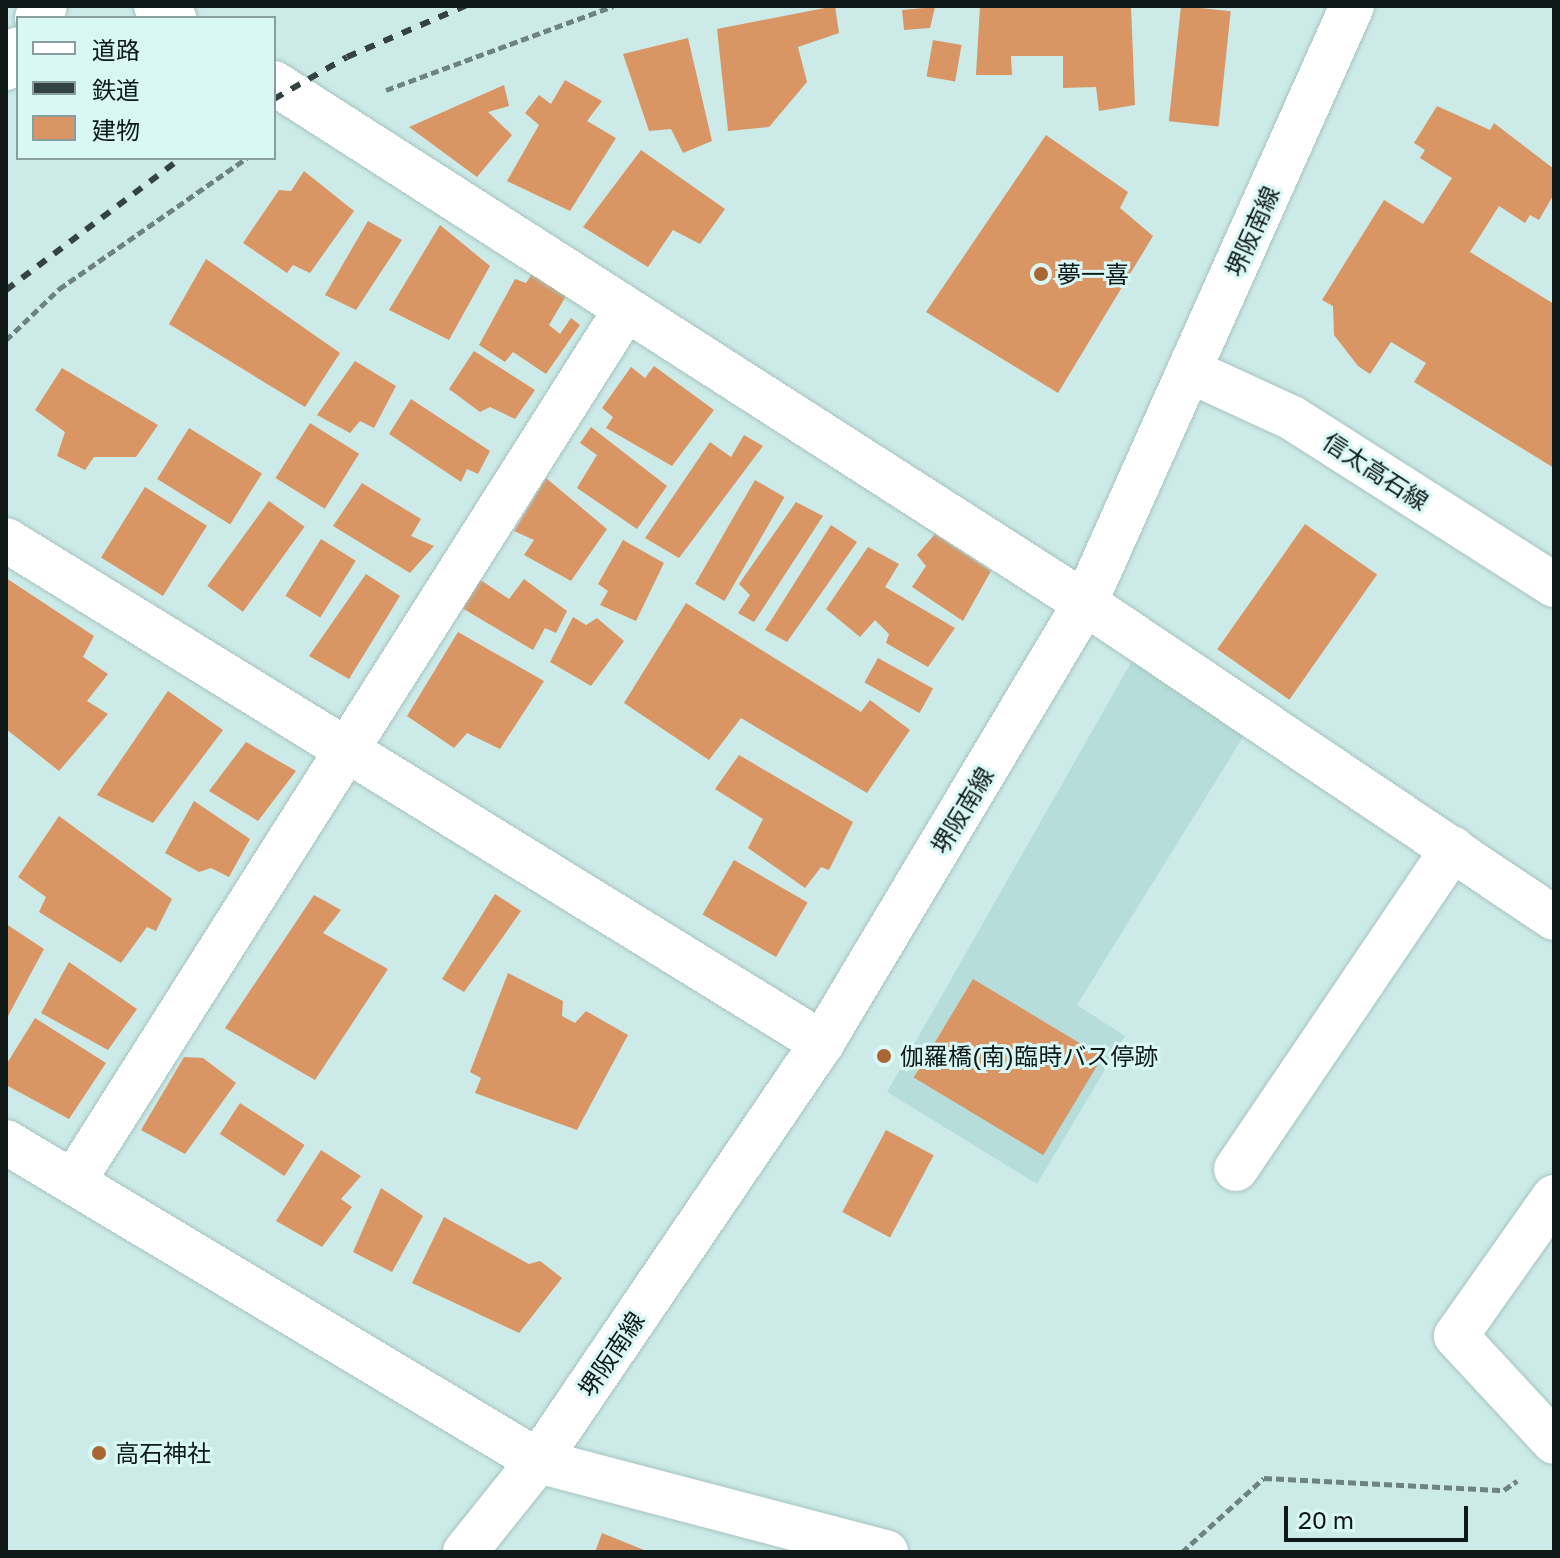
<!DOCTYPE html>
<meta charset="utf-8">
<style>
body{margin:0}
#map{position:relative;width:1560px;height:1558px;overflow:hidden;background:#ccebe8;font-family:"Golos Text","Noto Sans JP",sans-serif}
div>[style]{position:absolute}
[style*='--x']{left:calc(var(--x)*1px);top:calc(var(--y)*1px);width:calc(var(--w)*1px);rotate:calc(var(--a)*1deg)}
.built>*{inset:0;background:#b6ddd9}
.building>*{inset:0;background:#d99564;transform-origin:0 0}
.path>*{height:5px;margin-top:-2.5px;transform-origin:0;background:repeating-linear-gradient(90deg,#6e8381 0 8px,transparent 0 12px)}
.roads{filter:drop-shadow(0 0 2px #a6c3c0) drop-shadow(0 0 2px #a6c3c0)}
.minor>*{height:44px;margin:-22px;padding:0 22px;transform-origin:22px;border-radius:22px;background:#fff}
.secondary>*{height:44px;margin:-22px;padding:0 22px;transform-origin:22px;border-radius:22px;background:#fff}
.rail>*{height:6px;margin-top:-3px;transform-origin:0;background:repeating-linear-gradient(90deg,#344341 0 10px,transparent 0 20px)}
.dots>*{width:22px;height:22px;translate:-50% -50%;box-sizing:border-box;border:4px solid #d9f8f5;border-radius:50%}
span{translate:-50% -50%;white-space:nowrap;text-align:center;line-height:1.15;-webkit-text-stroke:6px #d9f8f5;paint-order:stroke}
.street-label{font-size:24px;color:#0e1918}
.poi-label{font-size:24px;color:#0e1918}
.left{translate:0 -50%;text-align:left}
.frame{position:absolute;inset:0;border:8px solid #0e1918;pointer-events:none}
.legend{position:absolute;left:16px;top:16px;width:260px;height:144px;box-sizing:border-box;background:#d9f8f5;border:2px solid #889f9d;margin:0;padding:10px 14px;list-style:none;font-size:24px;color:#0e1918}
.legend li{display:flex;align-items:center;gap:16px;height:40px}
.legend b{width:40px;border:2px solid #889f9d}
.scale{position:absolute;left:1284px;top:1506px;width:184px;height:36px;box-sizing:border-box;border:4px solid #0e1918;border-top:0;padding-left:10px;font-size:24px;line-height:28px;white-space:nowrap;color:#0e1918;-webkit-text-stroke:6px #d9f8f5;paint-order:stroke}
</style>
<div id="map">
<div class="built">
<div style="clip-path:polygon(1133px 659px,1245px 734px,1077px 1005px,1125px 1036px,1037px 1184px,887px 1092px)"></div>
</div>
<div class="building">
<div style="clip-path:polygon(835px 6px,839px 33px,798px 47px,807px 82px,769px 127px,728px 131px,717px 29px)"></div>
<div style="clip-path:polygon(980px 6px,1131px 6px,1135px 105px,1099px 111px,1096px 87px,1063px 88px,1063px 56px,1011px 56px,1012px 75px,976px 75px)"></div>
<div style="left:1181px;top:6px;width:50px;height:116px;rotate:6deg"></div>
<div style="clip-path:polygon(935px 7px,930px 28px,904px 30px,902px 10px)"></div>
<div style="clip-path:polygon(688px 38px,712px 141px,683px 153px,671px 129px,649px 131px,623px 54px)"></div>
<div style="left:933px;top:40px;width:29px;height:37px;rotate:10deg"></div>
<div style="clip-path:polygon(565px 80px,602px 101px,587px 121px,616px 138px,570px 211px,507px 181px,539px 125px,525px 113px,539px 95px,551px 104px)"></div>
<div style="clip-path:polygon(504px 85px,509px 106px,488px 112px,512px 135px,477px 177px,409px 127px)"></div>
<div style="clip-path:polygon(1437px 106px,1490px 130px,1494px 123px,1554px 169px,1554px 194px,1539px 220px,1530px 215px,1525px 223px,1499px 206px,1470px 252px,1554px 304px,1554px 468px,1414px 382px,1426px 363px,1391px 342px,1370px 374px,1358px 366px,1334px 335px,1333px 306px,1322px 300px,1384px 200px,1423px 224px,1452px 178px,1420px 158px,1425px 150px,1414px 143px)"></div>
<div style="clip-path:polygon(1046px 135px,1128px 192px,1120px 208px,1153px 236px,1058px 393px,926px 312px)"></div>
<div style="clip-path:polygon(641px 150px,725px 209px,700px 244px,673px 230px,648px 267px,583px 227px)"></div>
<div style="clip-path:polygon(304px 171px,354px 211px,310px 273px,293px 265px,287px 273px,243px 243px,279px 190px,291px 191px)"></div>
<div style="clip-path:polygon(368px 221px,402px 240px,356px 310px,325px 295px)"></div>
<div style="clip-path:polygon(440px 225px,490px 266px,449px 340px,389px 310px)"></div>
<div style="clip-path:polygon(206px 259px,340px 353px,305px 407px,169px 324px)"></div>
<div style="clip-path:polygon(532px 274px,566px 296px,549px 325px,560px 334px,571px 318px,580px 325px,546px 374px,513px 352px,505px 362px,479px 345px,515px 279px,526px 283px)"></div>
<div style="clip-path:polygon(474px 351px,535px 390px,515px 419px,490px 407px,480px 412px,449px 389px)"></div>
<div style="clip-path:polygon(355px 361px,396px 386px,374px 428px,360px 421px,350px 433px,317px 415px)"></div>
<div style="clip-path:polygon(654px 366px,714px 410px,672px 466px,606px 428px,613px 417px,602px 408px,631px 367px,645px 378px)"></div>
<div style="clip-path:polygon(62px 368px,158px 425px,136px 457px,94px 457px,85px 470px,57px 456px,65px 432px,35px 410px)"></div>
<div style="clip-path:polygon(411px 399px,490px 451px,478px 474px,467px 469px,461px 482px,389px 434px)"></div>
<div style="left:310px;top:423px;width:58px;height:65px;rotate:32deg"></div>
<div style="clip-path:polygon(591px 427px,667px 486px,637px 529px,577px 488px,597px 455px,580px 443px)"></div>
<div style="left:189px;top:428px;width:86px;height:60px;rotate:32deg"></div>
<div style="clip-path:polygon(744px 435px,763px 446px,679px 558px,645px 538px,710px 442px,731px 457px)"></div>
<div style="clip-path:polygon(546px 478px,607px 529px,571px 581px,524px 555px,534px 540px,514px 531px)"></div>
<div style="left:755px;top:480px;width:34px;height:120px;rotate:30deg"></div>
<div style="clip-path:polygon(362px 483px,421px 519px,411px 536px,434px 546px,410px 573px,333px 526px)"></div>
<div style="left:145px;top:487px;width:73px;height:83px;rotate:32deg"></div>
<div style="left:269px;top:501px;width:44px;height:105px;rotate:36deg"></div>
<div style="clip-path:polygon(796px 502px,823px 516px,754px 622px,738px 613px,750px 595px,739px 584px)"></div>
<div style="left:1305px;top:524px;width:88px;height:153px;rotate:35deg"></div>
<div style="clip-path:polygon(831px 525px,857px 542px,787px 642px,765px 630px)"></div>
<div style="clip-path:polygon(935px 534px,991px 571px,963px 621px,912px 587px,926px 566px,917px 555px)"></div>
<div style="left:321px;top:539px;width:41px;height:67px;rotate:32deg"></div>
<div style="clip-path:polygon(623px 540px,664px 563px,636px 621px,600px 605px,608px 591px,598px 584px)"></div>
<div style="clip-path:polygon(868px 547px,899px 564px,885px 587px,955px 628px,928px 667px,886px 643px,889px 634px,875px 620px,860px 637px,826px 609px)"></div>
<div style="clip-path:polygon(366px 574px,400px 596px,349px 679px,309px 656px)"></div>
<div style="clip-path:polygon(6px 578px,94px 636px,83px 657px,108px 674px,87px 701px,108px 714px,59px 771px,6px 729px)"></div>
<div style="clip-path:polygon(479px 579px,509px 599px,524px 579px,567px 611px,556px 633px,545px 628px,533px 650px,462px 608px)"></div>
<div style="clip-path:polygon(686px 603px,861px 712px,870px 700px,910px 730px,867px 793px,741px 718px,709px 760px,624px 703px)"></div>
<div style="clip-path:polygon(573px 617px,586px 625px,597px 618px,624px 641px,591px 686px,550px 662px)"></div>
<div style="clip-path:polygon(458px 632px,544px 681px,500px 749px,467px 733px,454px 748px,407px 716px)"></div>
<div style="left:878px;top:658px;width:63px;height:28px;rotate:29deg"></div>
<div style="clip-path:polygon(168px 691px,223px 730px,153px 823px,97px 795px)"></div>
<div style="clip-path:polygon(246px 742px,296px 771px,258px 821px,209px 791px)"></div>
<div style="clip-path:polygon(739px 755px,853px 822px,829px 870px,821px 867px,805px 888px,748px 848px,763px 819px,715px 789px)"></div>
<div style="clip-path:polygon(194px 801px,250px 839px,229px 877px,211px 868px,199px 872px,165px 853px)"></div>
<div style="clip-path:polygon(59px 816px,172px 899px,156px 931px,147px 927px,121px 963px,39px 912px,46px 897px,18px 877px)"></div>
<div style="left:734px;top:860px;width:85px;height:63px;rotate:30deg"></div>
<div style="clip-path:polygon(495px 894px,521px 911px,464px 992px,442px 979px)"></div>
<div style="clip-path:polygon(314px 895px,341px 910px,323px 933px,388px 969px,315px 1080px,225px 1028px)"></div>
<div style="clip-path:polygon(6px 924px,44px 949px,8px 1016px,6px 1014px)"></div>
<div style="clip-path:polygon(69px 962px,137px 1009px,108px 1050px,41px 1013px)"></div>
<div style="clip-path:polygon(508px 973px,563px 1001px,562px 1016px,575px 1023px,586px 1011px,628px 1035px,577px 1130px,475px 1093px,481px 1078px,470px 1072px)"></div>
<div style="left:973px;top:979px;width:151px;height:115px;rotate:31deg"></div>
<div style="clip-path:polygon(35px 1018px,106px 1063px,69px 1119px,6px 1085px,6px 1065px)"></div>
<div style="clip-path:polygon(184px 1057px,203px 1058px,236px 1083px,185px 1154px,141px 1130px)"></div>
<div style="left:240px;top:1103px;width:77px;height:37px;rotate:33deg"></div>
<div style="left:886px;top:1130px;width:54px;height:93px;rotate:28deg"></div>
<div style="clip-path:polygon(321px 1150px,361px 1176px,341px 1199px,352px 1207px,322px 1247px,276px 1221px)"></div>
<div style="clip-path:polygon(381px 1188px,423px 1216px,392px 1272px,353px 1252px)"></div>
<div style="clip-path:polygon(444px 1217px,529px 1264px,540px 1261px,562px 1278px,519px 1333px,412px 1283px)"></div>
<div style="clip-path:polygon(602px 1533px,649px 1552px,595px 1552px)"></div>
</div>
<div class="path">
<div style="--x:386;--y:90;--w:242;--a:-20.3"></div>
<div style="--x:6;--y:340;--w:74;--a:-43.9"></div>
<div style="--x:59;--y:289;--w:229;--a:-34.9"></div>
<div style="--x:1182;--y:1552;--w:110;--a:-42.1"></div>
<div style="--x:1264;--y:1478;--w:240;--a:2.9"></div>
<div style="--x:1504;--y:1490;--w:16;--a:-35"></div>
</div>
<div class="roads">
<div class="minor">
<div style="--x:156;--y:6;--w:22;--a:34"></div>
<div style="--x:37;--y:18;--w:14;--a:-56"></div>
<div style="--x:6;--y:68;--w:22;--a:-58"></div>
<div style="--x:274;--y:83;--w:963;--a:32.67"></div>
<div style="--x:1085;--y:603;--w:565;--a:33.89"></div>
<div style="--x:6;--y:540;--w:959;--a:31.65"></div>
<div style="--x:6;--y:1142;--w:620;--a:30.95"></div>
<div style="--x:538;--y:1461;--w:360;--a:14.7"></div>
<div style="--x:1236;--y:1169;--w:387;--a:-55.9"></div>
<div style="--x:73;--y:1182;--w:1030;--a:-57.65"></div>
<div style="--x:1554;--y:1197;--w:170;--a:125.2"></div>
<div style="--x:1456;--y:1336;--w:144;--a:47.2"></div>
</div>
<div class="secondary">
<div style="--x:1190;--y:371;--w:112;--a:24.7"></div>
<div style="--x:1292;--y:418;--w:311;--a:32.5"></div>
<div style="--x:465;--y:1552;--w:117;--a:-51.3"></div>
<div style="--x:538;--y:1461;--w:505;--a:-55.81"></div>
<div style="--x:822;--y:1043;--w:513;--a:-59.13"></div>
<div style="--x:1085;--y:603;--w:654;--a:-65.9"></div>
</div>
</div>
<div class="rail">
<div style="--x:274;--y:99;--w:84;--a:-29.9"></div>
<div style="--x:347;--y:57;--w:129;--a:-23.4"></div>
<div style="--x:6;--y:290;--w:219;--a:-37"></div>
</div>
<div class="dots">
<div style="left:1041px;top:274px;background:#a96633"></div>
<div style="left:884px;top:1056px;background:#a96633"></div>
<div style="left:99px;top:1453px;background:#a96633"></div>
</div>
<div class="street-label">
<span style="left:1252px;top:231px;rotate:-66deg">堺阪南線</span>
<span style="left:1376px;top:471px;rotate:33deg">信太高石線</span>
<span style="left:962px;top:810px;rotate:-59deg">堺阪南線</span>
<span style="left:611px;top:1354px;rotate:-56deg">堺阪南線</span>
</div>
<div class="poi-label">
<span class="left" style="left:1057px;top:274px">夢一喜</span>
<span class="left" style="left:900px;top:1056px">伽羅橋(南)臨時バス停跡</span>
<span class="left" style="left:115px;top:1453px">高石神社</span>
</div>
<div class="frame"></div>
<ul class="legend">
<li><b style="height:10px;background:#fff"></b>道路</li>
<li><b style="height:10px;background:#344341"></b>鉄道</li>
<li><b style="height:22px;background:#d99564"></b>建物</li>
</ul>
<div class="scale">20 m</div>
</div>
